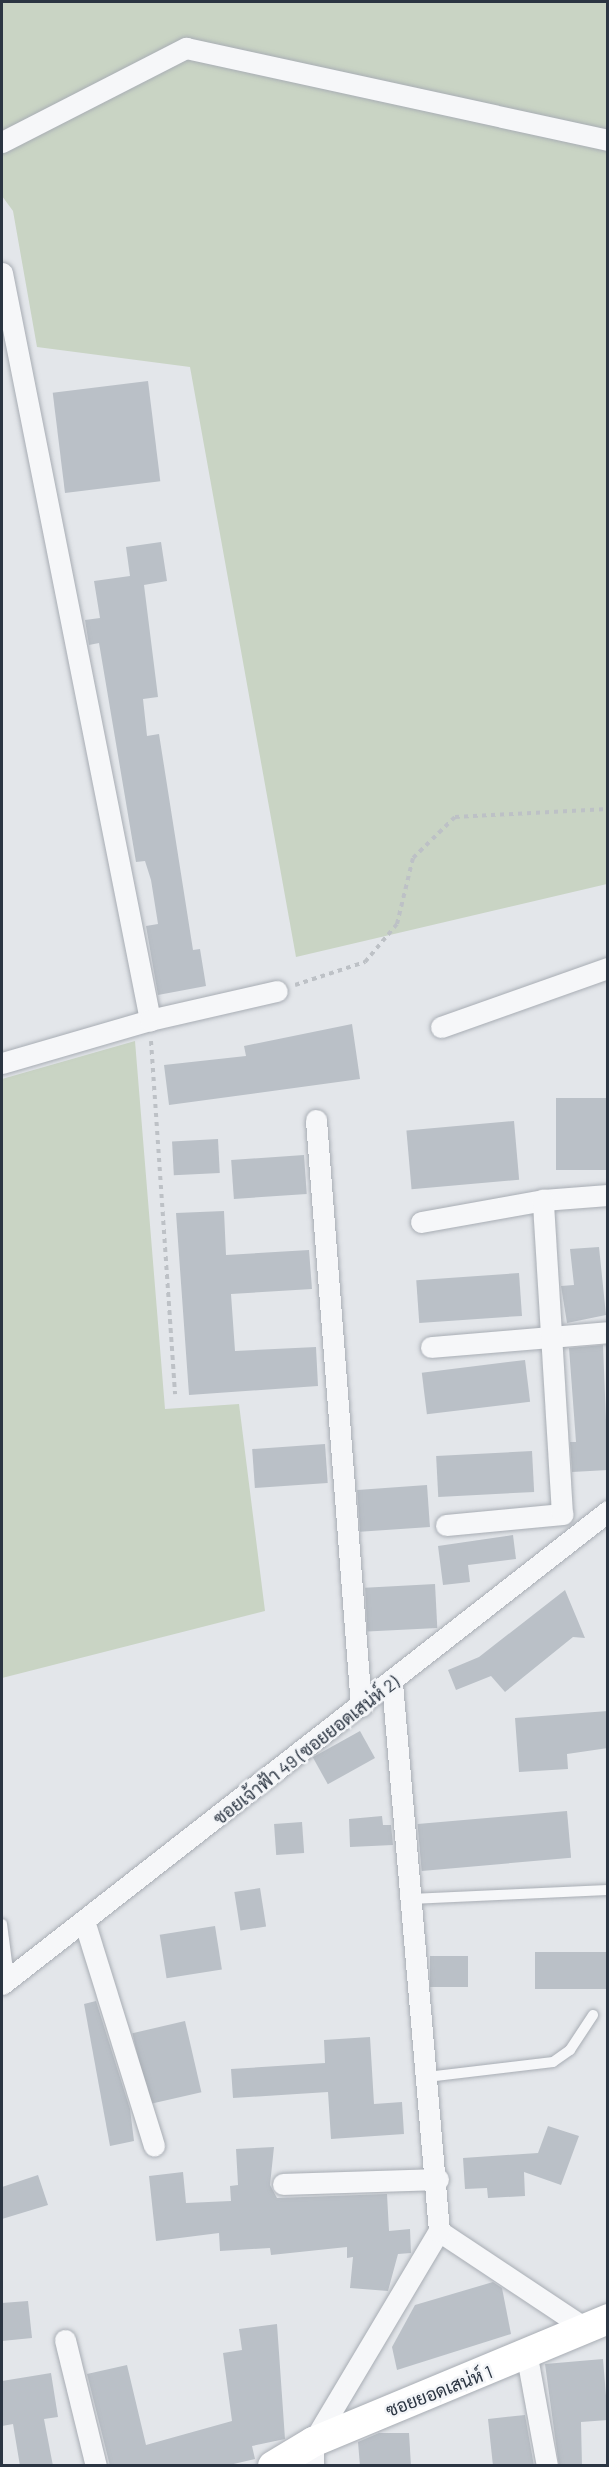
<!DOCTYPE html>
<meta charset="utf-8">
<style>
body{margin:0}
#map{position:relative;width:609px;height:2467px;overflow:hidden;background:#e3e6ea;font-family:Barlow,Sarabun,sans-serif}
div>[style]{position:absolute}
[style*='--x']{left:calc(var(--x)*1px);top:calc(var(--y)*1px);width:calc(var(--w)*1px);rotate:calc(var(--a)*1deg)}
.green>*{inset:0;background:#c9d4c4}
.building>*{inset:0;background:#bac0c7;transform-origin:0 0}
.path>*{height:4px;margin-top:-2px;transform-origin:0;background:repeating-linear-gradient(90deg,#bdc1c6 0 4.5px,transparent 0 9px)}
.roads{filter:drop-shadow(0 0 2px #a8adb4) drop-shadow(0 0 2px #a8adb4)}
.lane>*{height:10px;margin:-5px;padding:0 5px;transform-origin:5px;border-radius:5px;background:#f6f7f9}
.street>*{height:21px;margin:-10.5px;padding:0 10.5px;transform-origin:10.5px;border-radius:10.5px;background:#f6f7f9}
.secondary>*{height:30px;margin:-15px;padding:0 15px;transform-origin:15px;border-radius:15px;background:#fff}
span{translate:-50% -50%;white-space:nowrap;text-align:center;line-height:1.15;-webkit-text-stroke:5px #f3f5f8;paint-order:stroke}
.street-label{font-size:18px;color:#2b3542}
.frame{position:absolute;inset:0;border:3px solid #2b3542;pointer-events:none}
</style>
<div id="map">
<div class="green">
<div style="clip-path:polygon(2px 2px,607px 2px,607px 884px,296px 957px,190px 367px,37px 347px,13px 211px,2px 196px)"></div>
<div style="clip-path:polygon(135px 1041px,165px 1409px,239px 1404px,265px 1611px,2px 1678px,2px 1079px)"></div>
</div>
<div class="building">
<div style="left:148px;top:381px;width:101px;height:96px;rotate:83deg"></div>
<div style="clip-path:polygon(161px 542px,167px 581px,144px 585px,158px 697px,143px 699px,147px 736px,159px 734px,193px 950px,200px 949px,206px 986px,158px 995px,146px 926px,158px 924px,151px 880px,145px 861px,136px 862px,99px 643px,89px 645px,85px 620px,100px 618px,94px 581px,130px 576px,126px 547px)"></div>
<div style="clip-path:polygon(352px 1024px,360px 1079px,169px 1105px,164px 1065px,246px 1056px,244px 1046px)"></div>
<div style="left:608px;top:1098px;width:72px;height:52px;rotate:90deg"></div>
<div style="left:514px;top:1121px;width:59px;height:108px;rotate:85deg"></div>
<div style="left:218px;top:1139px;width:34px;height:46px;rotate:87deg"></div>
<div style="left:304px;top:1155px;width:39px;height:73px;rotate:86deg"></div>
<div style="clip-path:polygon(224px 1211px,226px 1255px,309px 1250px,312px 1289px,231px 1294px,235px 1351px,316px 1347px,318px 1386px,189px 1395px,176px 1213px)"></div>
<div style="clip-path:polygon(599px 1247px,606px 1315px,567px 1323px,561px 1286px,574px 1285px,570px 1249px)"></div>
<div style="left:519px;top:1273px;width:43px;height:103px;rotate:86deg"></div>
<div style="clip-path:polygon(603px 1345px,608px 1470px,572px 1472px,570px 1442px,576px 1442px,569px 1348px)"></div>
<div style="left:525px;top:1360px;width:42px;height:104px;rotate:83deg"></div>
<div style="left:325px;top:1444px;width:39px;height:73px;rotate:86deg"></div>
<div style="left:532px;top:1451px;width:41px;height:96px;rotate:87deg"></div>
<div style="left:427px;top:1485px;width:42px;height:70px;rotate:86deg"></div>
<div style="clip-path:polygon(513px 1535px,516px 1559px,468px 1565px,470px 1582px,443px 1585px,438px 1546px)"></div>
<div style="left:435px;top:1584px;width:44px;height:70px;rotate:87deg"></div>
<div style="clip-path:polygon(565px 1590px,585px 1638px,573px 1637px,505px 1692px,491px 1676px,456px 1690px,448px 1670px,479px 1657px)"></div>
<div style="clip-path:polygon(608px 1711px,608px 1748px,567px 1754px,568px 1769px,519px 1772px,515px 1718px)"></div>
<div style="left:360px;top:1731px;width:31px;height:54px;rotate:61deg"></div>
<div style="left:567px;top:1811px;width:47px;height:150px;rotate:85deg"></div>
<div style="clip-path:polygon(382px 1816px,383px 1825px,391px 1825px,393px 1845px,350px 1847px,349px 1819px)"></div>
<div style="left:302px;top:1822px;width:31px;height:28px;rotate:86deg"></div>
<div style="left:260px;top:1888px;width:39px;height:26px;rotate:81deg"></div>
<div style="left:215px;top:1926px;width:44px;height:56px;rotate:81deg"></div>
<div style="left:608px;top:1952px;width:37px;height:73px;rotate:90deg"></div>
<div style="left:468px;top:1956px;width:31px;height:38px;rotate:90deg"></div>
<div style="clip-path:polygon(96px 2001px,130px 2109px,134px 2141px,110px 2146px,84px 2004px)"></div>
<div style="left:185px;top:2021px;width:73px;height:54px;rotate:77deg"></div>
<div style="clip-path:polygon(370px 2037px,374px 2104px,402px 2102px,404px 2134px,331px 2139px,328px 2092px,233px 2098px,231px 2069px,325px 2063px,324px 2040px)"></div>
<div style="clip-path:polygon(548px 2126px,579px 2136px,561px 2185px,524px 2172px,525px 2196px,488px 2198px,487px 2188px,465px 2189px,463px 2158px,538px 2153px)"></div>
<div style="clip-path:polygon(274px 2147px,270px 2185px,277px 2198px,387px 2194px,389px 2231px,410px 2229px,411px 2253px,398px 2254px,388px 2291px,350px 2288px,353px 2257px,347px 2258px,347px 2247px,271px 2255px,270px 2248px,220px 2251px,219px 2233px,156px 2241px,149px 2176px,183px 2172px,186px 2203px,231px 2201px,230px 2186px,238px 2185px,236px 2149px)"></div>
<div style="clip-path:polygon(38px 2175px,48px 2205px,2px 2219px,2px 2187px)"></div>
<div style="clip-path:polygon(493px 2282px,502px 2288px,511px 2334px,397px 2370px,392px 2347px,415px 2305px)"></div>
<div style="clip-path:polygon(28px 2301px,32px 2338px,2px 2341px,2px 2303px)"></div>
<div style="clip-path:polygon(277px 2324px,285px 2439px,252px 2446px,255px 2459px,225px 2466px,110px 2466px,87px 2374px,127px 2365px,146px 2445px,232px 2421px,223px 2353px,242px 2350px,239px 2329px)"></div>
<div style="clip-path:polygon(603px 2359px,608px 2420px,581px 2422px,582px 2466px,559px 2466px,545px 2364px)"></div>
<div style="clip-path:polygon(51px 2373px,58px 2417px,44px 2419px,53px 2466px,20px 2466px,13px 2424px,2px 2426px,2px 2381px)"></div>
<div style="clip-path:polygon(525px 2415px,534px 2466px,493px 2466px,488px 2419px)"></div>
<div style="clip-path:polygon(379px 2433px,409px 2433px,411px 2466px,360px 2466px,358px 2442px)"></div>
</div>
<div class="path">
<div style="--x:295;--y:985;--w:74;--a:-18.2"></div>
<div style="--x:365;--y:962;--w:50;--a:-49.9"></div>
<div style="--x:397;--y:924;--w:68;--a:-76.4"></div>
<div style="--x:413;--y:858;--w:59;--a:-44.3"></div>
<div style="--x:455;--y:817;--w:153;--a:-3"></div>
<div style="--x:151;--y:1041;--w:354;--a:86.1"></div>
</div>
<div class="roads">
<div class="lane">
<div style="--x:410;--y:1899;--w:198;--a:-2.6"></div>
<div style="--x:2;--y:1924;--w:54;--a:82.6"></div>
<div style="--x:427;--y:2077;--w:127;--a:-6.8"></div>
<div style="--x:553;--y:2062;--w:21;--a:-35"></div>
<div style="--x:570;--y:2050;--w:42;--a:-56.7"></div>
</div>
<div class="street">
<div style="--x:2;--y:142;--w:207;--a:-27.1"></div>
<div style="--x:186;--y:48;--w:432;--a:12.3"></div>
<div style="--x:2;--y:273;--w:762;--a:78.79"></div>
<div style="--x:150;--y:1020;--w:154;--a:163.8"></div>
<div style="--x:150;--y:1020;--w:130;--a:-12.9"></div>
<div style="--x:441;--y:1027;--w:177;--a:-19.5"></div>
<div style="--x:316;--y:1120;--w:588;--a:85.61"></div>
<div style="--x:421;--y:1222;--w:124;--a:-10.2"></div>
<div style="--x:543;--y:1200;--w:65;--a:-4.4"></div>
<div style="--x:431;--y:1347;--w:178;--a:-4.8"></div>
<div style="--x:446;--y:1525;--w:117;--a:-5.4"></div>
<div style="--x:562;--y:1514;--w:315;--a:-93.5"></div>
<div style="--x:85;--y:1924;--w:232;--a:72.7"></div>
<div style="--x:2;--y:1984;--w:769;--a:-37.97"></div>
<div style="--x:283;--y:2184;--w:155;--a:-1.8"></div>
<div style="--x:439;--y:2231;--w:175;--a:33.6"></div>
<div style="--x:65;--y:2340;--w:130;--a:76.2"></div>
<div style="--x:527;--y:2357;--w:111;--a:79.6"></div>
<div style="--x:313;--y:2466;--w:24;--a:-90"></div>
<div style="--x:313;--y:2442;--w:246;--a:-59.2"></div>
<div style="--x:439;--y:2231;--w:550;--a:-94.9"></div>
</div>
<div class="secondary">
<div style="--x:273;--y:2466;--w:47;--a:-31"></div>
<div style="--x:313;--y:2442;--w:320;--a:-22.6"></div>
</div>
</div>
<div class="street-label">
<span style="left:306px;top:1750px;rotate:-38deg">ซอยเจ้าฟ้า 49 (ซอยยอดเสน่ห์ 2)</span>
<span style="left:439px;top:2391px;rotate:-21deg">ซอยยอดเสน่ห์ 1</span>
</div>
<div class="frame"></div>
</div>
